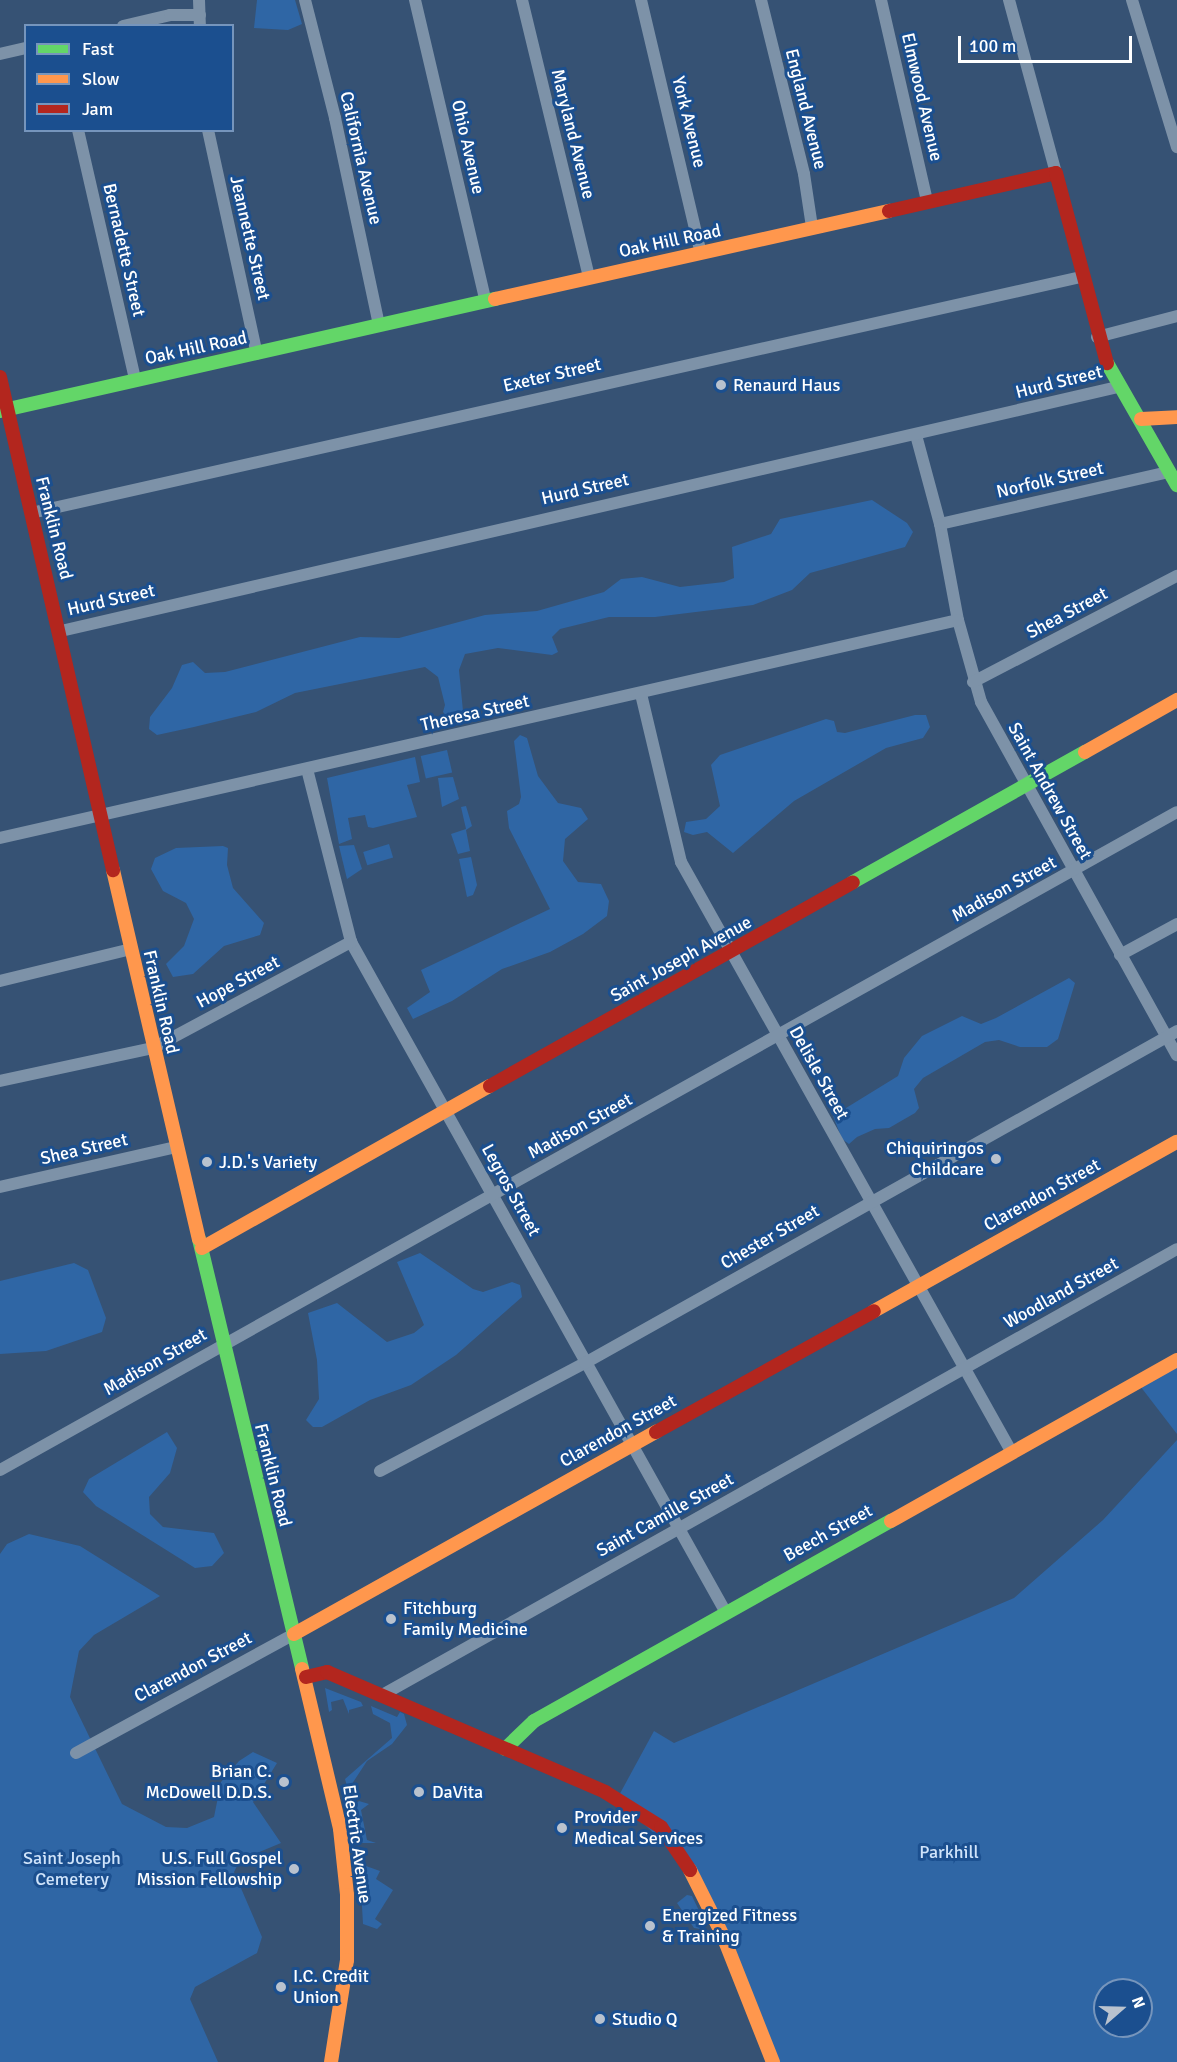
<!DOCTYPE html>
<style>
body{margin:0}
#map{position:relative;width:1177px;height:2062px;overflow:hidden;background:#365274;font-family:Signika,sans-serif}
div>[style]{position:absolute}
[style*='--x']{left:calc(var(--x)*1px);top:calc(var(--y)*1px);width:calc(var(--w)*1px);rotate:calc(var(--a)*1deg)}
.green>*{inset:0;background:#2f66a5;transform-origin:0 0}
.street>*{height:12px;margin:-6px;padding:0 6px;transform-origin:6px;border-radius:6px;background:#7d92a8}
.fast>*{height:14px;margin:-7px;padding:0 7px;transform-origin:7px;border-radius:7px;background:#63d668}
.slow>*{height:14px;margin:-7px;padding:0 7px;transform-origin:7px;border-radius:7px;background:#ff974d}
.jam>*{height:14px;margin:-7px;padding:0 7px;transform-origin:7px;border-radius:7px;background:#b3261e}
.dots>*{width:16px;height:16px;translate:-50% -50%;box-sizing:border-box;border:3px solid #1b4f8f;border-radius:50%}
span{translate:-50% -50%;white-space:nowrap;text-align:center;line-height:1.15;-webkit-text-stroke:6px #1b4f8f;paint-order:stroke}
.street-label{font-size:18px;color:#fff}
.poi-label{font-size:18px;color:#fff}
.left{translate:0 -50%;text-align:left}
.right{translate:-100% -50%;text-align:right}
.park-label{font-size:18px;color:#cfe3fa}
.legend{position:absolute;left:24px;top:24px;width:210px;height:108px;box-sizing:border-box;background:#1b4f8f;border:2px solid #7695bc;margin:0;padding:8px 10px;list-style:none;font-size:18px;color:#fff}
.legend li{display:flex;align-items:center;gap:12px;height:30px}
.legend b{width:30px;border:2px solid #7695bc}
.north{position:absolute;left:1093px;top:1978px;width:60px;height:60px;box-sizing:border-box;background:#1b4f8f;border:2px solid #7695bc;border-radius:50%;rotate:70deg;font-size:16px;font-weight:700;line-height:24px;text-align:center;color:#fff}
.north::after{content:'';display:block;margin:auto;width:21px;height:27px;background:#b9c2ce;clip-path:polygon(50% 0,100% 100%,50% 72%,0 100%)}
.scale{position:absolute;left:958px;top:36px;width:174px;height:27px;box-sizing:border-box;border:3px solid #fff;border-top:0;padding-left:8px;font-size:18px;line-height:21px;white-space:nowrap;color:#fff;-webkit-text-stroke:4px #1b4f8f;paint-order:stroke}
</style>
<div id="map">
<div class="green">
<div style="clip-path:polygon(257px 0,295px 0,302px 24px,288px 30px,254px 28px)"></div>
<div style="clip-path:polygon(872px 500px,907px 523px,913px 532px,905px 547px,810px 573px,792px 590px,753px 605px,655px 617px,609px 617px,560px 629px,552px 637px,558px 652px,552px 655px,498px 648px,465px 654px,459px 670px,463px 711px,458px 718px,450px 721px,443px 712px,445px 705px,438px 677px,425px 667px,295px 693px,256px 712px,194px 727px,157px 735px,149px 729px,150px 717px,172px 688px,182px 665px,193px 662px,205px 673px,225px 672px,360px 637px,399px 638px,485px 615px,537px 611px,604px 592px,621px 579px,642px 577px,680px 587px,724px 582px,734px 578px,732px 547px,771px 534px,780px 519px)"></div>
<div style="clip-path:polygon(915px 715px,926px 715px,930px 727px,923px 738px,886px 748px,794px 801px,733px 853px,707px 832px,693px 835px,684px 832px,686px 822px,706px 819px,720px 806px,711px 765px,720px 755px,826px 719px,834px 721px,837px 732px,845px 733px)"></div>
<div style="clip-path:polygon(520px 735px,527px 738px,538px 776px,558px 803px,581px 808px,588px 819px,565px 839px,563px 861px,578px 882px,601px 884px,609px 901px,607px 916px,583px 934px,550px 952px,502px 969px,452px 1001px,413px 1019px,407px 1008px,430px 992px,421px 970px,550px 909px,509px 828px,507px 811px,519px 804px,521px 797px,514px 741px)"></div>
<div style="left:447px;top:750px;width:23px;height:27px;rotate:77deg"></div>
<div style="clip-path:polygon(415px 757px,420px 782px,407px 785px,417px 817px,373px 828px,368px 827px,365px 815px,348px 818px,352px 839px,339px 844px,327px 778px)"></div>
<div style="clip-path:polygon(453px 777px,459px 799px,442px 807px,438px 778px)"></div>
<div style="clip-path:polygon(466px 806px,472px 826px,466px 830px,470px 851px,458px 854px,451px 834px,466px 829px,461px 807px)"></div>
<div style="left:389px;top:844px;width:14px;height:27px;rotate:73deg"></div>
<div style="clip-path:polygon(354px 845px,362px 869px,347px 879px,339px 846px)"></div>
<div style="clip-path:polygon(223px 846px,228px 848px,227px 865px,233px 888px,264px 923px,260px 935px,224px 946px,193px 974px,173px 977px,166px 964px,184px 946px,194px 919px,186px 903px,163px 891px,151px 869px,155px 858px,176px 848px)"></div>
<div style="clip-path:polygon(471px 857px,477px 885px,473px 895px,467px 897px,459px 859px)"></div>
<div style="clip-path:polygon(1069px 978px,1075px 983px,1058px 1039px,1047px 1047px,1020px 1047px,999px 1040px,985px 1042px,923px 1078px,914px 1089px,919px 1108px,915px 1113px,889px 1128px,875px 1129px,857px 1137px,849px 1144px,842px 1139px,833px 1116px,898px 1076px,904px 1058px,922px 1036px,962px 1016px,981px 1024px,996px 1018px)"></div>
<div style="clip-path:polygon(420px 1253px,473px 1289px,483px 1292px,512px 1282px,520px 1285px,522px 1297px,456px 1355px,411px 1385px,370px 1400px,322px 1427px,313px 1427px,306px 1420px,319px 1399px,317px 1360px,308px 1313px,337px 1303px,387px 1342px,414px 1333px,424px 1325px,397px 1262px)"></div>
<div style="clip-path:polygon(74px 1263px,88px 1270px,106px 1318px,102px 1332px,46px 1351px,0 1354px,0 1281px)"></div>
<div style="clip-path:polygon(1177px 1360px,1177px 1434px,1137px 1382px)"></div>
<div style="clip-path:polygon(167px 1432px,177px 1448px,170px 1473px,149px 1497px,150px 1514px,163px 1527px,214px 1533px,224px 1553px,212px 1566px,195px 1568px,96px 1506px,83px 1492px,89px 1479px)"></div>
<div style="clip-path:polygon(evenodd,1177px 1440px,1177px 2062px,773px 2062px,687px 1864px,617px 1799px,654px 1731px,674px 1743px,1014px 1598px,1103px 1520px,1177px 1440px,1105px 1990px,1141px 1990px,1141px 2026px,1105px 2026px,1105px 1990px)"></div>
<div style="clip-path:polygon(29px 1534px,80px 1546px,160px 1596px,94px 1635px,79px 1651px,70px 1697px,122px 1804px,166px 1827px,187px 1828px,214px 1817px,221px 1782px,239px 1761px,253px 1752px,277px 1763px,253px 1802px,281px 1843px,240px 1860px,234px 1872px,262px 1937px,257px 1953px,195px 1987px,190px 1999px,218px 2062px,0 2062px,0 1554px,7px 1544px)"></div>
<div style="clip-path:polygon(325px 1688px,361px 1702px,363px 1706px,349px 1710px,349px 1714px,343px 1699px,331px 1702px,332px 1710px,329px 1712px)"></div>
<div style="clip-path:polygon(371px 1706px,397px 1717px,400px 1712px,404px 1714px,407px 1725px,392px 1744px,367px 1761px,348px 1790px,345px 1779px,392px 1738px,390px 1723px,373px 1714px)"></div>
<div style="clip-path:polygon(359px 1801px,369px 1804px,361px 1810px,367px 1840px,376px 1843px,358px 1843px,351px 1807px)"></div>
<div style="clip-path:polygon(366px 1866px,380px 1871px,376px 1879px,393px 1890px,375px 1919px,382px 1924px,377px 1929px,363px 1924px,360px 1872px)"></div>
<div style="clip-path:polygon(687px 1895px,692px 1896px,702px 1917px,700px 1929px,694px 1928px,677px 1903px)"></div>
</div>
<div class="street">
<div style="--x:199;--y:0;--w:26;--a:88"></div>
<div style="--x:305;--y:0;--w:122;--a:75.7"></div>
<div style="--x:335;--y:118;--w:212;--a:78"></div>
<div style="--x:415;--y:0;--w:310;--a:76.8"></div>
<div style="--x:522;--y:0;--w:285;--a:76.4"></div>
<div style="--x:641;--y:0;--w:260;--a:76.7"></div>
<div style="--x:761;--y:0;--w:179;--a:76.1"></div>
<div style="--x:804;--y:174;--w:54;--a:81.4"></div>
<div style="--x:881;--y:0;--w:206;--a:77.1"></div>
<div style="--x:1009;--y:0;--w:179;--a:74.8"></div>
<div style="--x:1132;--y:0;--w:154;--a:73"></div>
<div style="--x:123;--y:26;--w:48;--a:-13.2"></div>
<div style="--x:170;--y:15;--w:30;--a:0"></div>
<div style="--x:0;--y:54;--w:27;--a:-13"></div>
<div style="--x:78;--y:130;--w:255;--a:77.1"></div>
<div style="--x:208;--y:130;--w:229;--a:77.7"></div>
<div style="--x:1097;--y:337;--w:83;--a:-14.7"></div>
<div style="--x:916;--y:435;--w:92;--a:74.9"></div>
<div style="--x:940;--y:524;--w:98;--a:79.4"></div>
<div style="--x:958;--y:620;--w:85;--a:74.3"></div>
<div style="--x:981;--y:702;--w:404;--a:61"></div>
<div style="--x:31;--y:513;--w:1076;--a:-12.67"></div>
<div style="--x:940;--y:524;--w:235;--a:-12.8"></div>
<div style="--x:61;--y:631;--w:1085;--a:-13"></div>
<div style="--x:973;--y:682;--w:230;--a:-27.5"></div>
<div style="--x:641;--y:694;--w:173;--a:76.6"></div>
<div style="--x:681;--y:862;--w:675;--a:60.74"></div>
<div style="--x:307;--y:769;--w:179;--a:75.7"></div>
<div style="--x:351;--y:942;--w:766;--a:60.79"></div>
<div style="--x:0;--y:838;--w:982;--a:-12.82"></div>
<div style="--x:1120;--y:955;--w:65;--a:-28.5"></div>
<div style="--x:0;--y:981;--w:135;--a:-13.7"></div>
<div style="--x:0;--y:1081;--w:157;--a:-12.2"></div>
<div style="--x:153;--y:1048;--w:225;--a:-28.2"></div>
<div style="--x:0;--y:1187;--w:180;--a:-12.8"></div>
<div style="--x:0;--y:1470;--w:1348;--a:-29.21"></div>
<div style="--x:380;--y:1471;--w:232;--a:-27.8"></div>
<div style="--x:585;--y:1363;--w:679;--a:-29.28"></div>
<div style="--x:384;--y:1694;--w:909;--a:-29.3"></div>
<div style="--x:76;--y:1753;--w:248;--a:-28.6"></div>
</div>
<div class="fast">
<div style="--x:1107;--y:363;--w:141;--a:60.2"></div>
<div style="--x:0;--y:411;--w:508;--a:-12.75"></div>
<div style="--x:853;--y:882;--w:266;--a:-29.3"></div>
<div style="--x:199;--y:1239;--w:442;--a:76.5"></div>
<div style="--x:505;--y:1749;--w:40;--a:-44"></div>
<div style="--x:534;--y:1721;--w:409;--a:-29.3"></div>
</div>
<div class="slow">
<div style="--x:495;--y:299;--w:404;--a:-12.6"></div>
<div style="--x:1141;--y:419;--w:36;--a:-3"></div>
<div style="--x:1085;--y:752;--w:106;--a:-29.5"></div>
<div style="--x:113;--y:870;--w:379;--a:76.9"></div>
<div style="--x:202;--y:1248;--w:330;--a:-29.4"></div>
<div style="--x:874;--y:1311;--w:347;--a:-29.2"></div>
<div style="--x:891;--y:1521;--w:328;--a:-29.4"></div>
<div style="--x:294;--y:1634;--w:415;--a:-29.2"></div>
<div style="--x:302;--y:1669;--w:164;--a:76.6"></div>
<div style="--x:340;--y:1829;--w:66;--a:83.9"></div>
<div style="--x:347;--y:1895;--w:65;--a:90"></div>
<div style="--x:347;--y:1960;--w:103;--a:98.9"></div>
<div style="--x:690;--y:1870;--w:74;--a:63.4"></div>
<div style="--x:723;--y:1936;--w:136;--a:68.4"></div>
</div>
<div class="jam">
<div style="--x:889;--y:211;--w:171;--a:-12.8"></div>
<div style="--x:1056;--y:173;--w:197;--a:75"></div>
<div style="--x:0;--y:377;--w:506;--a:77.09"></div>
<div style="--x:490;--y:1086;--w:416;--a:-29.3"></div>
<div style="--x:656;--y:1432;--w:249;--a:-29"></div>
<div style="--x:306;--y:1677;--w:22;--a:-13"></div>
<div style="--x:327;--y:1672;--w:303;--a:23.3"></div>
<div style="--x:605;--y:1792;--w:66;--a:32"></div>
<div style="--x:661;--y:1827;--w:52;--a:56"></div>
</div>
<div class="dots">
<div style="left:721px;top:385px;background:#b9c2ce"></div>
<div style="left:996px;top:1159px;background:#b9c2ce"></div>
<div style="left:207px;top:1162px;background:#b9c2ce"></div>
<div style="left:391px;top:1619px;background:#b9c2ce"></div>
<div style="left:284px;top:1782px;background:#b9c2ce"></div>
<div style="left:419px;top:1792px;background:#b9c2ce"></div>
<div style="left:562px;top:1828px;background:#b9c2ce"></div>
<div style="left:294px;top:1869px;background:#b9c2ce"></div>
<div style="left:650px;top:1926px;background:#b9c2ce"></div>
<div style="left:281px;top:1987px;background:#b9c2ce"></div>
<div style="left:600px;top:2019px;background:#b9c2ce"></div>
</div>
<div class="street-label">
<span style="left:922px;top:97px;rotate:77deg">Elmwood Avenue</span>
<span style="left:806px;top:109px;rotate:76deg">England Avenue</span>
<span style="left:689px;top:122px;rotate:76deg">York Avenue</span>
<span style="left:573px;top:134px;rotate:76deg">Maryland Avenue</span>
<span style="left:468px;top:147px;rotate:77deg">Ohio Avenue</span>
<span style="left:361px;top:158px;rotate:77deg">California Avenue</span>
<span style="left:250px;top:238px;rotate:77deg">Jeannette Street</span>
<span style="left:670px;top:241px;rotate:-12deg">Oak Hill Road</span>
<span style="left:124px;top:250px;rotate:77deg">Bernadette Street</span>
<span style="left:196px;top:348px;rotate:-12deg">Oak Hill Road</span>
<span style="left:552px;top:375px;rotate:-13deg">Exeter Street</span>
<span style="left:1059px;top:382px;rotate:-14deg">Hurd Street</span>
<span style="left:1050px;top:480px;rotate:-13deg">Norfolk Street</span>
<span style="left:585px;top:489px;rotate:-13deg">Hurd Street</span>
<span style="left:54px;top:528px;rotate:76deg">Franklin Road</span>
<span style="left:111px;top:600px;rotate:-13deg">Hurd Street</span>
<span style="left:1067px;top:613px;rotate:-28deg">Shea Street</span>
<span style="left:475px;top:713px;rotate:-13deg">Theresa Street</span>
<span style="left:1050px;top:791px;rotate:61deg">Saint Andrew Street</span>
<span style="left:1004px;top:889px;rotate:-29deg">Madison Street</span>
<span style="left:681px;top:959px;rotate:-29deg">Saint Joseph Avenue</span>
<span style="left:238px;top:982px;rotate:-28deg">Hope Street</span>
<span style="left:161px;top:1002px;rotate:77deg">Franklin Road</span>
<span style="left:819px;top:1073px;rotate:61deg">Delisle Street</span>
<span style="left:580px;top:1126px;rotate:-29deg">Madison Street</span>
<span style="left:84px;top:1149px;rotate:-13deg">Shea Street</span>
<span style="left:511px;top:1190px;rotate:61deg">Legros Street</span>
<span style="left:1042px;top:1195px;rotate:-29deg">Clarendon Street</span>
<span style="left:770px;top:1237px;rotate:-30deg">Chester Street</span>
<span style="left:1061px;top:1293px;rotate:-29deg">Woodland Street</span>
<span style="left:155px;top:1362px;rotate:-30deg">Madison Street</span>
<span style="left:618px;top:1431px;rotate:-29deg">Clarendon Street</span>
<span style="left:273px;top:1475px;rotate:76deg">Franklin Road</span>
<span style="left:665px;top:1515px;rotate:-29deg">Saint Camille Street</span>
<span style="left:828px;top:1533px;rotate:-29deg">Beech Street</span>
<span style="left:193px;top:1667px;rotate:-28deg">Clarendon Street</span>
<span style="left:357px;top:1844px;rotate:82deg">Electric Avenue</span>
</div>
<div class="poi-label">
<span class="left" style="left:733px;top:385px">Renaurd Haus</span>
<span class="right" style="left:984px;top:1159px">Chiquiringos<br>Childcare</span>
<span class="left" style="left:219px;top:1162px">J.D.'s Variety</span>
<span class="left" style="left:403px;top:1619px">Fitchburg<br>Family Medicine</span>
<span class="right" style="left:272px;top:1782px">Brian C.<br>McDowell D.D.S.</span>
<span class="left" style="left:432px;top:1792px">DaVita</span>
<span class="left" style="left:574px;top:1828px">Provider<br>Medical Services</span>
<span class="right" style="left:282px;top:1869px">U.S. Full Gospel<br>Mission Fellowship</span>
<span class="left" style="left:662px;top:1926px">Energized Fitness<br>&amp; Training</span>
<span class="left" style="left:293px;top:1987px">I.C. Credit<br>Union</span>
<span class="left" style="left:612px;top:2019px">Studio Q</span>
</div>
<div class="park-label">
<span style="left:949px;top:1852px">Parkhill</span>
<span style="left:72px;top:1869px">Saint Joseph<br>Cemetery</span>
</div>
<ul class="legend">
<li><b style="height:8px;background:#63d668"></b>Fast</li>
<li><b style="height:8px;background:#ff974d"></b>Slow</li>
<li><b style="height:8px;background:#b3261e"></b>Jam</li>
</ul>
<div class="north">N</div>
<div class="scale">100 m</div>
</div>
